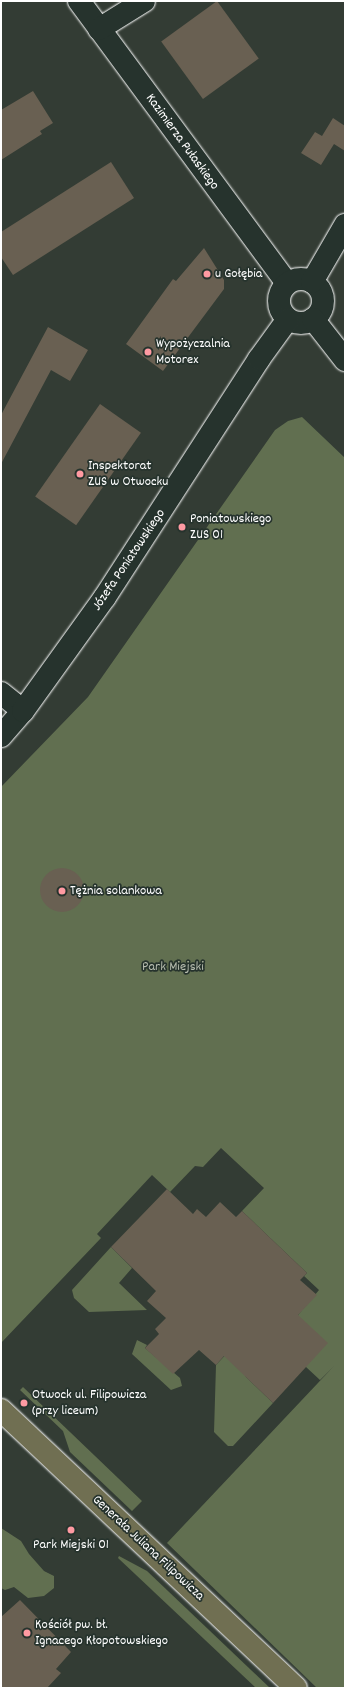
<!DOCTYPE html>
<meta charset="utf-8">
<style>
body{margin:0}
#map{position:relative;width:346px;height:1689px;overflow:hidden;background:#333c34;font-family:Dekko,sans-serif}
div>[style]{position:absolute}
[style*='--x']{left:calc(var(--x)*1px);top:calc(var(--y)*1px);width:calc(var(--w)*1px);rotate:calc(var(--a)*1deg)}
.green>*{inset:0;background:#616f50}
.building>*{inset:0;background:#696052;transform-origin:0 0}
.round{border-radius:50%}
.roads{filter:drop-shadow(0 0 1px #fff) drop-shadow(0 0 1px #fff)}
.minor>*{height:22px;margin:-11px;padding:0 11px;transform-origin:11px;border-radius:11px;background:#26332d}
.minor>.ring{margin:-11px;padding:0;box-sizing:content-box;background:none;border:22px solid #26332d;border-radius:50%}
.major>*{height:22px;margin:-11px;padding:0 11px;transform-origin:11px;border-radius:11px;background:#706f52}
.dots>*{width:11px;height:11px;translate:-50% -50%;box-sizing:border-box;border:2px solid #26332d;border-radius:50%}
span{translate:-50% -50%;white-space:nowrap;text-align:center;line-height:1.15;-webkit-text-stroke:3.5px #26332d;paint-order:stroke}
.street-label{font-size:14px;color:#fff}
.poi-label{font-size:14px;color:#fff}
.left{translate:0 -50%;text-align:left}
.park-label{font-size:14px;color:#b8beb0}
.frame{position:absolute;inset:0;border:2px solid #fff;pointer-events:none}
</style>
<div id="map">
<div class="green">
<div style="clip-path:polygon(302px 417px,345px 458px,345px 1688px,317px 1688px,167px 1543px,334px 1366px,320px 1380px,306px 1367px,298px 1315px,319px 1290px,304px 1276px,307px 1273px,242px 1211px,264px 1188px,221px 1148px,203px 1167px,195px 1166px,170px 1192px,152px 1175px,97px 1234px,101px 1238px,1px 1343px,1px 787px,88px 697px,275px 430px,288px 421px)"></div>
<div style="clip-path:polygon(111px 1247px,132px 1268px,119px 1283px,147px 1310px,89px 1312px,74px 1298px,72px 1290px)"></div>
<div style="clip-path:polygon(137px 1340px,147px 1345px,145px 1348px,180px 1378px,182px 1386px,171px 1390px,132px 1354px)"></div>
<div style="clip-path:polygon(230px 1350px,246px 1377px,273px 1403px,233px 1446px,228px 1446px,214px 1432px,216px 1365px)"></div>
<div style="clip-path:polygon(23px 1387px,142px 1501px,132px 1511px,70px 1452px,63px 1431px,20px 1390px)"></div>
<div style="clip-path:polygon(1px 1528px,21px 1541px,29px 1554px,44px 1571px,54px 1576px,54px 1588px,44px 1596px,28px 1598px,14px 1587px,5px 1590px,1px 1588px)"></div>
<div style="clip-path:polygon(119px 1556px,147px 1571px,270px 1688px,256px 1688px,118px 1558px)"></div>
</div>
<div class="building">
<div style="left:217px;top:1px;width:71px;height:69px;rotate:54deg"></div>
<div style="clip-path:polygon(33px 91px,53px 123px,40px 131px,42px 134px,1px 160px,1px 110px)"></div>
<div style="clip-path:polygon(333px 118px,345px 126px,345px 151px,334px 144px,321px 165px,301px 153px,315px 132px,322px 136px)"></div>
<div style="clip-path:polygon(111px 162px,134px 198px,13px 275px,1px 257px,1px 232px)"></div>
<div style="clip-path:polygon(204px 248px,224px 280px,224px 289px,163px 371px,126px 344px,173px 279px,176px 281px)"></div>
<div style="clip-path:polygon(48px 327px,88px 350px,70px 381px,51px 370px,1px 464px,1px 415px)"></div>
<div style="left:100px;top:404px;width:50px;height:113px;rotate:35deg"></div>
<div class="round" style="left:40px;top:868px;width:44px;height:44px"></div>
<div style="clip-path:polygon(167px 1189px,193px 1214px,197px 1209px,206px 1217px,220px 1202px,236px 1217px,242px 1211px,307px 1273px,300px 1280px,317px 1295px,298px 1315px,328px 1343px,273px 1403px,224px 1356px,216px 1365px,199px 1350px,173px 1374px,145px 1348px,159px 1334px,155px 1329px,166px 1318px,147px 1301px,156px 1291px,111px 1247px)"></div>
<div style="clip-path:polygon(20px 1600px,71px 1652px,56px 1669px,61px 1673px,47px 1688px,1px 1688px,1px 1617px)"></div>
</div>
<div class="roads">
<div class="minor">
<div style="--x:79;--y:1;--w:350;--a:53.6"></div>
<div style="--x:99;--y:29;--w:53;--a:-31.9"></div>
<div class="ring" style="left:279px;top:279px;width:22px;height:22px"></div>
<div style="--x:312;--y:282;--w:66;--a:-59.9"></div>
<div style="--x:313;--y:319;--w:52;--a:52"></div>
<div style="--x:1;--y:693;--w:28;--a:39"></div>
<div style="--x:1;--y:736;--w:33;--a:-49"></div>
<div style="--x:23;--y:711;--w:140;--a:-54.3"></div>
<div style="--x:105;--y:597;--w:283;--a:-57.1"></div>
<div style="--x:259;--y:359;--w:49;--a:-54.1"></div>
</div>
<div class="major">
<div style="--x:1;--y:1410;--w:405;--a:43.3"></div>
</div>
</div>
<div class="dots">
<div style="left:207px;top:274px;background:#ff9aa2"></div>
<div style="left:148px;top:352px;background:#ff9aa2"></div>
<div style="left:80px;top:474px;background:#ff9aa2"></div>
<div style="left:182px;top:527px;background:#ff9aa2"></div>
<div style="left:62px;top:891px;background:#ff9aa2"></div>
<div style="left:24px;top:1403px;background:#ff9aa2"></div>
<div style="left:71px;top:1530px;background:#ff9aa2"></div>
<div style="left:27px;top:1633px;background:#ff9aa2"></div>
</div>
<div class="street-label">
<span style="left:182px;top:142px;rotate:54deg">Kazimierza Pułaskiego</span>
<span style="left:129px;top:560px;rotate:-56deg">Józefa Poniatowskiego</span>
<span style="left:148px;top:1548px;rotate:43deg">Generała Juliana Filipowicza</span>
</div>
<div class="poi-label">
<span class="left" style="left:215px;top:274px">u Gołębia</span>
<span class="left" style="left:156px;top:352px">Wypożyczalnia<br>Motorex</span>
<span class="left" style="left:88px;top:474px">Inspektorat<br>ZUS w Otwocku</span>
<span class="left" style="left:190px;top:527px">Poniatowskiego<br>ZUS 01</span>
<span class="left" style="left:70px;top:891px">Tężnia solankowa</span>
<span class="left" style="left:32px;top:1403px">Otwock ul. Filipowicza<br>(przy liceum)</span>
<span style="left:71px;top:1545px">Park Miejski 01</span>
<span class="left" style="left:35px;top:1633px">Kościół pw. bł.<br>Ignacego Kłopotowskiego</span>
</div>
<div class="park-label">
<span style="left:173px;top:967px">Park Miejski</span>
</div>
<div class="frame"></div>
</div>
